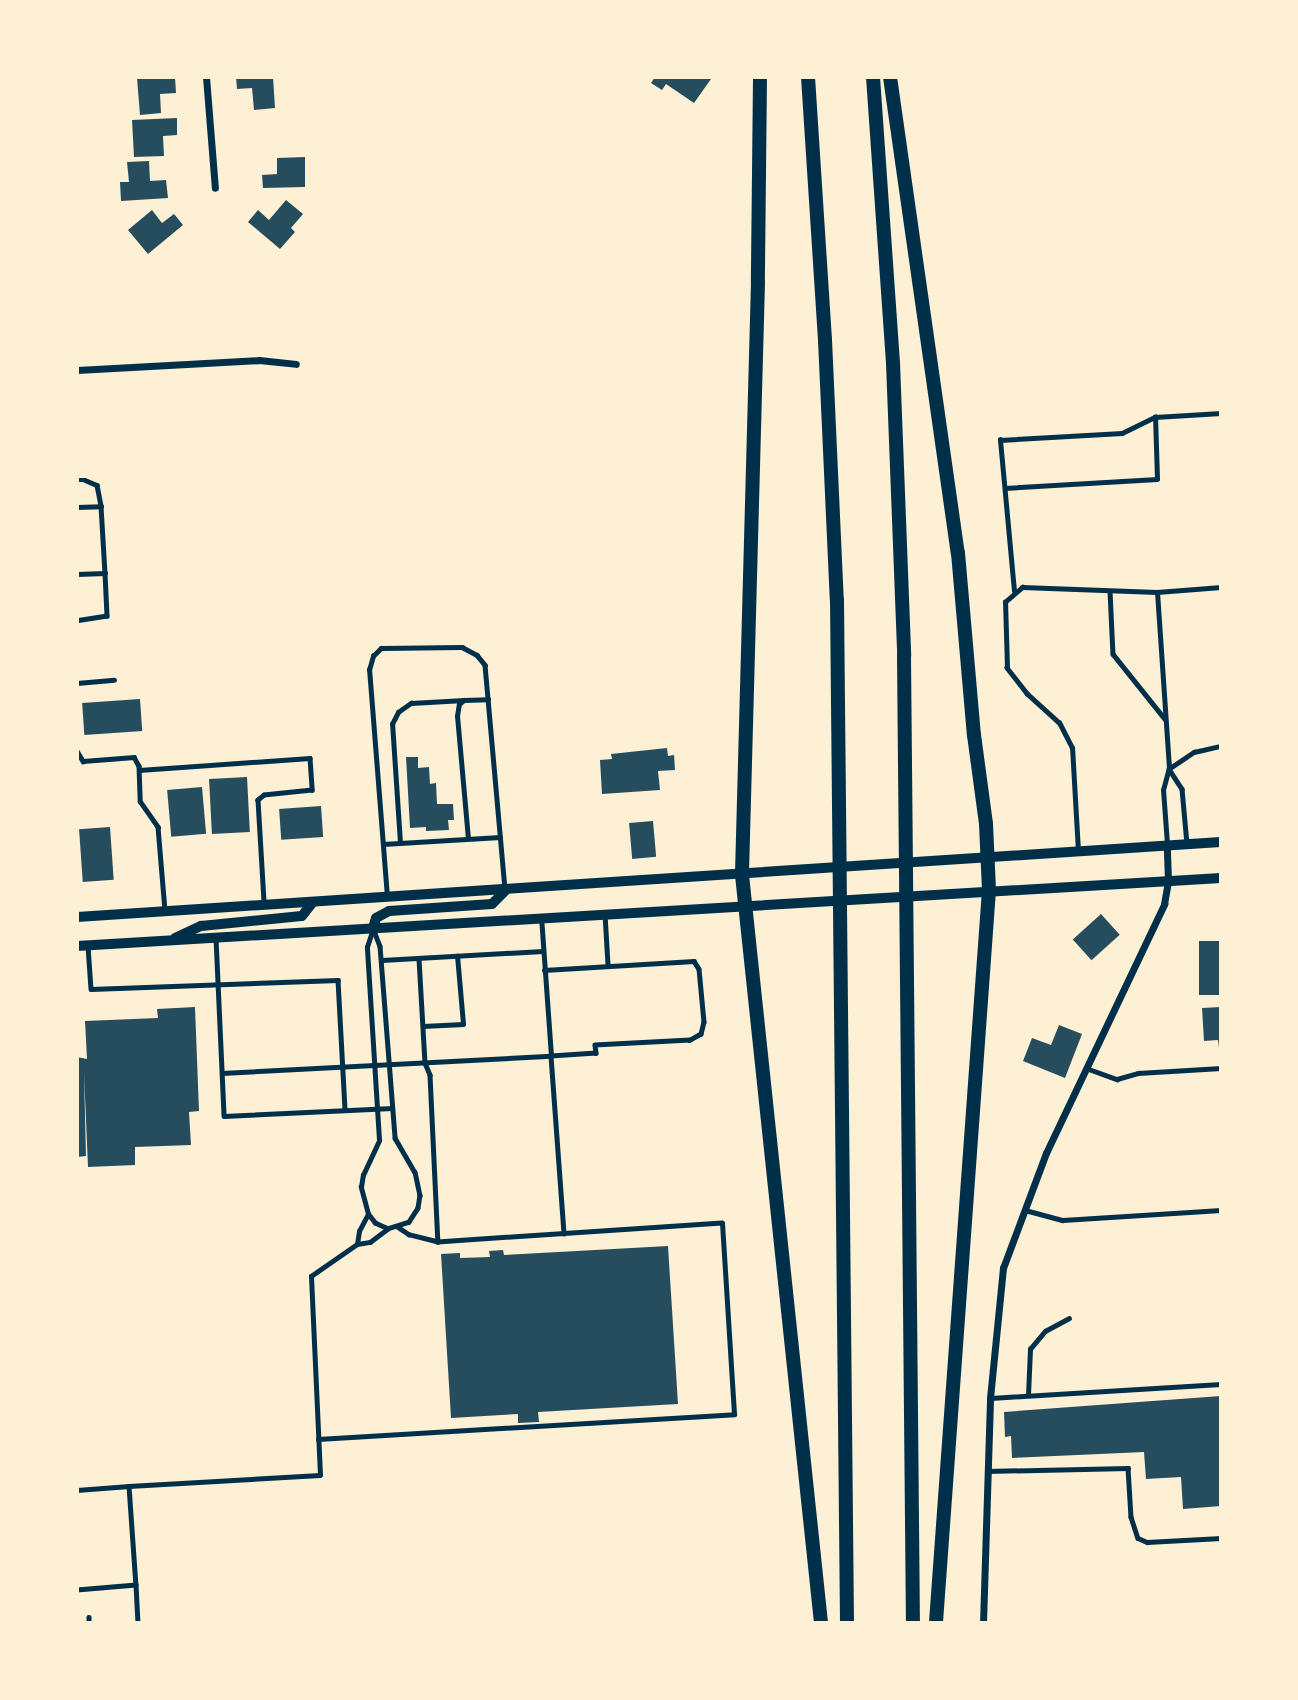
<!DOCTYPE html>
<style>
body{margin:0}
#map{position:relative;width:1298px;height:1700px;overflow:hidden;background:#fdf0d5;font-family:Raleway,sans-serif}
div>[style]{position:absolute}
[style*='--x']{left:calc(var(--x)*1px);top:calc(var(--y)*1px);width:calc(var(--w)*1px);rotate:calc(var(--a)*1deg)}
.building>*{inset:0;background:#264d5e;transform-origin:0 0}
.service>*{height:4.5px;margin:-2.25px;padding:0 2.25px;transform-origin:2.25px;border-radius:2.25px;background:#003049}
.minor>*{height:7px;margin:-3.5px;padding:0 3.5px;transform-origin:3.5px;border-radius:3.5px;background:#003049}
.secondary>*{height:10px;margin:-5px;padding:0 5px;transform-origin:5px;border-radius:5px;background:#003049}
.motorway>*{height:14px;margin:-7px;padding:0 7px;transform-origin:7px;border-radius:7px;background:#003049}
span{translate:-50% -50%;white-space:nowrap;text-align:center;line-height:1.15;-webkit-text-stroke:7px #fdf0d5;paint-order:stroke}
.frame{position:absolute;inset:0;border:79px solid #fdf0d5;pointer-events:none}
</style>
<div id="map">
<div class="building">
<div style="clip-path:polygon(175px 77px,176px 93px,160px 94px,161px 113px,140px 115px,137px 78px)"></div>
<div style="clip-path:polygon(236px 77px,273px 77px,275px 108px,254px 110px,252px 88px,237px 89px)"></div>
<div style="clip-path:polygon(655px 77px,708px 77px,711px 79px,694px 103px,666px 84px,662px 90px,651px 83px)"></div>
<div style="clip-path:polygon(177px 118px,177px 135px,163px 136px,164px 156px,134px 157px,132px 120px)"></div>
<div style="clip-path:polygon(305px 157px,305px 187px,263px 188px,262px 175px,277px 174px,277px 158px)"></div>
<div style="clip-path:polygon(149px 161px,150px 181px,166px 180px,168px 198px,121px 201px,120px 182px,129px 182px,127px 162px)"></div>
<div style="clip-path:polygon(286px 200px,303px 214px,291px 228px,295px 232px,280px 249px,248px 222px,258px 210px,269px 220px)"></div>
<div style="clip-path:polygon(152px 210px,162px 223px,174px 214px,183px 225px,148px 254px,128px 230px)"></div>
<div style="left:140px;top:699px;width:32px;height:58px;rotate:86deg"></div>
<div style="clip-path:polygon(667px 748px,668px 756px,674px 755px,675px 770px,658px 771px,660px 790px,602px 794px,600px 760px,612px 759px,611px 754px)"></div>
<div style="clip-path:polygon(406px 757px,418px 757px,418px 768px,429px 767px,430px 784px,436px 783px,437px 804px,453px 804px,454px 820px,448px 820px,449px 830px,426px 831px,426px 827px,410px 828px)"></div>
<div style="left:247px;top:777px;width:55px;height:38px;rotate:87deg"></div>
<div style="left:202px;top:787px;width:47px;height:35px;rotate:85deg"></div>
<div style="left:321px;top:806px;width:31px;height:42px;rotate:86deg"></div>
<div style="left:653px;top:821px;width:36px;height:24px;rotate:85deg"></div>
<div style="left:110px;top:827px;width:53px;height:31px;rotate:86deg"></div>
<div style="left:1101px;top:914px;width:28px;height:38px;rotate:48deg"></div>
<div style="left:1221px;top:941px;width:54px;height:22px;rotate:90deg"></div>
<div style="clip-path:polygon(195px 1007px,199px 1111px,189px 1112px,191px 1145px,135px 1147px,135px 1165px,88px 1167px,84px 1073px,86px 1156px,77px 1157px,77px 1057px,87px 1059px,85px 1021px,158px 1018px,157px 1009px)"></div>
<div style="clip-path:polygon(1221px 1007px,1221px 1047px,1219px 1048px,1218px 1040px,1204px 1041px,1202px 1008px)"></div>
<div style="clip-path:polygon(1059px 1025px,1082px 1034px,1065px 1078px,1023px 1061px,1032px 1038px,1051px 1045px)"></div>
<div style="clip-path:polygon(668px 1246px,678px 1404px,538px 1412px,539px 1422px,518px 1423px,518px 1414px,451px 1418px,441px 1254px,460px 1253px,460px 1258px,490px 1257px,489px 1251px,503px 1250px,504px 1255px)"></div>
<div style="clip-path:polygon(1221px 1396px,1221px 1506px,1183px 1509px,1181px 1477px,1146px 1479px,1144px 1452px,1012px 1458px,1011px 1436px,1005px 1437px,1004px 1412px)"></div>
</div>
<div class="service">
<div style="--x:77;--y:480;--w:8;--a:0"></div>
<div style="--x:85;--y:480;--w:13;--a:23"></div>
<div style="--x:97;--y:485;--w:21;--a:79"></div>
<div style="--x:1005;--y:488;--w:152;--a:-3.4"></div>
<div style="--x:1157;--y:479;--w:62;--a:-91.8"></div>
<div style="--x:77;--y:507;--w:24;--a:-2"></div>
<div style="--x:101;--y:506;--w:67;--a:86.6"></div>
<div style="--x:77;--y:574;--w:28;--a:-2"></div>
<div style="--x:105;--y:573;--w:43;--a:87.3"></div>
<div style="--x:107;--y:616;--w:30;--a:171"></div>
<div style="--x:1014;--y:591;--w:152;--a:-95.3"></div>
<div style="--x:1000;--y:440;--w:122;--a:-3.3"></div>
<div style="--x:1122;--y:433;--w:37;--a:-26"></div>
<div style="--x:1155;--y:417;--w:66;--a:-3.5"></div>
<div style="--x:1110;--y:591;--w:63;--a:87.3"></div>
<div style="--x:1113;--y:654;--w:83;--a:51.3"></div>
<div style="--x:77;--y:683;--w:37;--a:-5"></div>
<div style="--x:77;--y:751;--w:12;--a:59"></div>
<div style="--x:83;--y:761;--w:51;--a:-4.5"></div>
<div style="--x:134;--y:757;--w:10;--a:61"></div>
<div style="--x:139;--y:766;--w:35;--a:88"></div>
<div style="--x:140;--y:801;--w:32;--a:55"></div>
<div style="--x:158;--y:827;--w:84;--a:85.2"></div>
<div style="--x:1170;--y:768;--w:29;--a:-34"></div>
<div style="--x:1194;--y:752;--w:28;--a:-13"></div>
<div style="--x:1169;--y:769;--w:24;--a:57"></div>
<div style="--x:1182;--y:789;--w:55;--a:84.8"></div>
<div style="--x:139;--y:770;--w:171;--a:-4"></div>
<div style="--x:310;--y:758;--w:32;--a:86"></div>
<div style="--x:312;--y:790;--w:48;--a:174.1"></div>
<div style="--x:264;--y:795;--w:8;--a:140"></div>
<div style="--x:258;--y:800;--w:102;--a:86.6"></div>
<div style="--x:468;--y:839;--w:123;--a:-95.1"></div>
<div style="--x:457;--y:716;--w:12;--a:-81"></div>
<div style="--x:459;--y:704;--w:6;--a:-39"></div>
<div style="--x:464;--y:700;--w:24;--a:-2"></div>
<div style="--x:400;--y:843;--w:119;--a:-93.8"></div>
<div style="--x:392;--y:724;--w:13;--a:-63"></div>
<div style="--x:398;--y:712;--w:16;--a:-35"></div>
<div style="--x:411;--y:703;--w:53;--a:-3.2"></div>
<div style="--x:383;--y:844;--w:117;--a:-3.4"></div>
<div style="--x:1167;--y:844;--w:54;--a:-94.2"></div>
<div style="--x:1163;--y:790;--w:23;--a:-75"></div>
<div style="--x:1169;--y:768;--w:176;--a:-93.9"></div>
<div style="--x:1157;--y:592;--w:64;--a:-4.5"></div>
<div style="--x:1078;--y:851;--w:103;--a:-93.3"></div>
<div style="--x:1072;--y:748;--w:28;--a:-117"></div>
<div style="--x:1059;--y:723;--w:43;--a:-137.8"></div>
<div style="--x:1027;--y:694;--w:33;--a:-128"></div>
<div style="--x:1007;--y:668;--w:66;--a:-91.7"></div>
<div style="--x:1005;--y:602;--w:23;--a:-41"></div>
<div style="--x:1022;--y:587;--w:135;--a:2.1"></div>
<div style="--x:387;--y:897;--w:228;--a:-94.5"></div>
<div style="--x:369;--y:670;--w:15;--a:-74"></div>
<div style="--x:373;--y:656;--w:11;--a:-45"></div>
<div style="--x:381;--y:648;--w:81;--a:-0.7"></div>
<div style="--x:462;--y:647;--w:17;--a:28"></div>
<div style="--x:477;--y:655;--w:13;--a:51"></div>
<div style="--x:485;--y:665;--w:225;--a:84.9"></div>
<div style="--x:605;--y:914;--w:51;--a:86.6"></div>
<div style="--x:373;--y:928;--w:19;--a:69"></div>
<div style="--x:380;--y:946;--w:193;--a:85.5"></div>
<div style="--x:395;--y:1138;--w:39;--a:60"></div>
<div style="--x:415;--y:1172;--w:24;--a:78"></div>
<div style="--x:420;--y:1195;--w:13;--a:99"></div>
<div style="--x:418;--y:1208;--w:17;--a:123"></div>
<div style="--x:409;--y:1222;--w:22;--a:162"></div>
<div style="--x:388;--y:1229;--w:14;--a:-155"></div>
<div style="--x:375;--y:1223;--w:11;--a:-128"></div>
<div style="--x:368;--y:1214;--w:28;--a:-105"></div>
<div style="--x:361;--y:1187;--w:12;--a:-81"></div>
<div style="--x:363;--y:1175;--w:38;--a:-65"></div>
<div style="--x:379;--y:1140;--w:193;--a:-93.6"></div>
<div style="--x:367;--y:947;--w:20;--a:-72"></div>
<div style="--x:216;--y:938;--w:178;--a:87.4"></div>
<div style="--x:224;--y:1116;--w:168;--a:-2.7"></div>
<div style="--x:88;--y:946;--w:43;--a:86"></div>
<div style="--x:91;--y:989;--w:247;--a:-2.1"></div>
<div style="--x:338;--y:980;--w:130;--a:86.9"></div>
<div style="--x:419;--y:959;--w:104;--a:86.7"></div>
<div style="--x:425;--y:1063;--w:13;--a:67"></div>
<div style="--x:430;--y:1075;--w:167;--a:87.3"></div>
<div style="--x:382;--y:960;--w:161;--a:-3.2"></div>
<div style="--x:544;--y:970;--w:150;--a:-3.4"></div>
<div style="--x:694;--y:961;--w:9;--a:58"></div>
<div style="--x:699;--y:969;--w:53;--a:84.6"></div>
<div style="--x:704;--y:1022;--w:12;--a:104"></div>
<div style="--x:701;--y:1034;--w:13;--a:151"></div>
<div style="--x:690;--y:1040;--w:95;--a:177"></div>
<div style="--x:595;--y:1045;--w:8;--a:83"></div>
<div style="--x:596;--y:1053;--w:45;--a:176.2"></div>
<div style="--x:551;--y:1056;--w:178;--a:85.8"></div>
<div style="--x:423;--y:1026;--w:40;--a:-2.9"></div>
<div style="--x:463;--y:1024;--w:68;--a:-95"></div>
<div style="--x:1086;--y:1068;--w:33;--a:20"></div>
<div style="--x:1117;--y:1079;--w:22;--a:-16"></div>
<div style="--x:1138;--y:1073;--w:83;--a:-3.4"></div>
<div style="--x:222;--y:1073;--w:329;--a:-3"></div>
<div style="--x:551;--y:1056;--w:138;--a:-94.1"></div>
<div style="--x:1025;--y:1210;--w:39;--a:15"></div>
<div style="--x:1063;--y:1220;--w:158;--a:-3.6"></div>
<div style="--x:357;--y:1244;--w:13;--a:-81"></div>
<div style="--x:359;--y:1231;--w:19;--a:-62"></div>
<div style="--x:1028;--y:1395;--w:46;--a:-87.5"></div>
<div style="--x:1030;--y:1349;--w:23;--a:-50"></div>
<div style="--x:1045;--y:1331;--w:27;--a:-28"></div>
<div style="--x:991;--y:1398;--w:230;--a:-3.5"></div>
<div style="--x:318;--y:1439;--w:417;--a:-3.4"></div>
<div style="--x:734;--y:1414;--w:191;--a:-93.6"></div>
<div style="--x:722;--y:1223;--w:285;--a:176.2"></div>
<div style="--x:438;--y:1242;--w:30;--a:-166"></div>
<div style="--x:409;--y:1235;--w:14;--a:-146"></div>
<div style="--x:987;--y:1471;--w:141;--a:-1.2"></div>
<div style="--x:1128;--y:1468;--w:49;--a:86.5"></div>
<div style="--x:1131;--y:1517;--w:22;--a:72"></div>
<div style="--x:1138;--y:1538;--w:10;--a:24"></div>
<div style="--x:1147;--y:1542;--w:74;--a:-3.1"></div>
<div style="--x:129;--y:1486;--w:191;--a:-3.3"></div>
<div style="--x:320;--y:1475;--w:199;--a:-92.6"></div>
<div style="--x:311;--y:1276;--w:56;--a:-34.8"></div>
<div style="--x:357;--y:1244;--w:13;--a:-9"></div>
<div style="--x:370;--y:1242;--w:21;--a:-37"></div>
<div style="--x:77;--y:1490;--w:52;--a:-4.4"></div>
<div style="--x:129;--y:1486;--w:99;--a:86"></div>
<div style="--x:136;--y:1585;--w:59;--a:175.2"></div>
<div style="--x:136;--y:1585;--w:38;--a:87"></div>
<div style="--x:89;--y:1617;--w:6;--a:90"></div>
</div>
<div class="minor">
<div style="--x:206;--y:77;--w:111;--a:85.4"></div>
<div style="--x:77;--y:370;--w:182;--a:-3.1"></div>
<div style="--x:259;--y:360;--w:37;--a:6"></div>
<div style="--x:983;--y:1623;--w:225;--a:-88.2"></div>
<div style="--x:990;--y:1398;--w:131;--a:-84.3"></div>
<div style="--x:1003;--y:1268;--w:123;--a:-69.5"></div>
<div style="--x:1046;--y:1153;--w:276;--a:-64.6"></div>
<div style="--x:1164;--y:904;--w:23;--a:-80"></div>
<div style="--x:1168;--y:881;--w:36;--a:-92"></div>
</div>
<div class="secondary">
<div style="--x:77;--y:917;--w:1146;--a:-3.75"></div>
<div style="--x:373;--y:928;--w:10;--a:-73"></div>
<div style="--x:376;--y:918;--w:15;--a:-28"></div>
<div style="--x:389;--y:911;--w:103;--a:-3.9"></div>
<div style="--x:492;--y:904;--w:18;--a:-45"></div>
<div style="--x:175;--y:938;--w:29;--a:-25"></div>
<div style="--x:201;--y:926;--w:101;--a:-5.7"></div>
<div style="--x:302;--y:916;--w:16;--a:-52"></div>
<div style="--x:77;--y:946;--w:1146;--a:-3.4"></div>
</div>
<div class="motorway">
<div style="--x:760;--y:77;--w:205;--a:90.6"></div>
<div style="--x:758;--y:282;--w:593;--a:91.55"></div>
<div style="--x:742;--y:875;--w:752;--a:83.97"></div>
<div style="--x:808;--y:77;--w:264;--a:86.3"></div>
<div style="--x:825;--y:340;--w:260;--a:87.4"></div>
<div style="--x:837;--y:600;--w:1023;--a:89.44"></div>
<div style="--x:873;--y:77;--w:287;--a:86"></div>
<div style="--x:893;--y:363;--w:293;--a:87.8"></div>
<div style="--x:904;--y:656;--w:967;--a:89.47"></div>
<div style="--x:890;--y:77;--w:481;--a:81.9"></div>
<div style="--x:958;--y:553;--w:183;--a:85"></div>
<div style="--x:974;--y:735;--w:90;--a:82.3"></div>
<div style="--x:986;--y:824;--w:66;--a:87.4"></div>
<div style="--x:989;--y:890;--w:735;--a:94.14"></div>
</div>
<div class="frame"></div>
</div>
